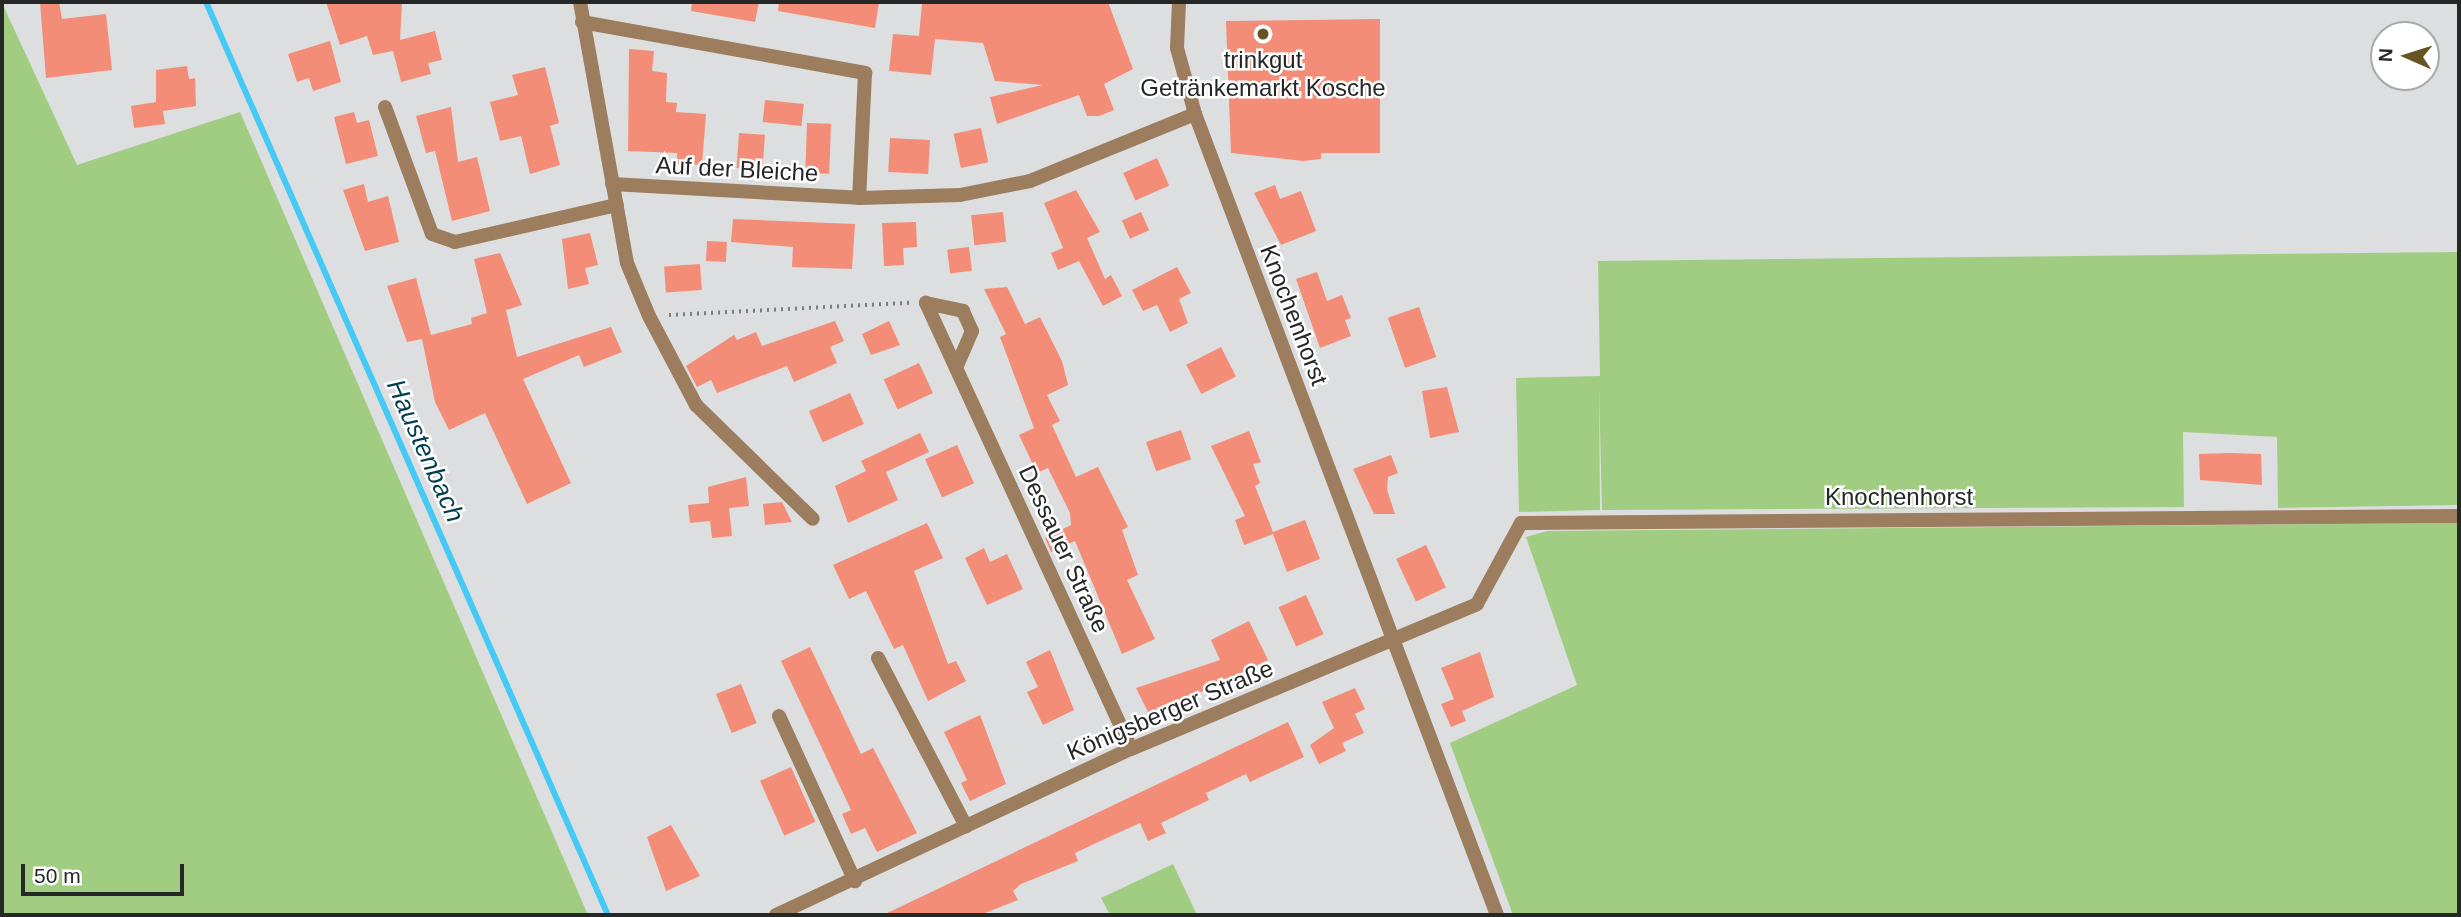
<!DOCTYPE html>
<meta charset="utf-8">
<style>
body{margin:0}
#map{position:relative;width:2461px;height:917px;overflow:hidden;background:#dddee0;font-family:Arial,sans-serif}
div>[style]{position:absolute}
[style*='--x']{left:calc(var(--x)*1px);top:calc(var(--y)*1px);width:calc(var(--w)*1px);rotate:calc(var(--a)*1deg)}
.green>*{inset:0;background:#a1cd83}
.stream>*{height:6px;margin:-3px;padding:0 3px;transform-origin:3px;border-radius:3px;background:#45c9f5}
.building>*{inset:0;background:#f38d78;transform-origin:0 0}
.path>*{height:3.5px;margin-top:-1.75px;transform-origin:0;background:repeating-linear-gradient(90deg,#7b7c7d 0 2px,transparent 0 7px)}
.minor>*{height:14px;margin:-7px;padding:0 7px;transform-origin:7px;border-radius:7px;background:#9c7d5e}
.dots>*{width:19px;height:19px;translate:-50% -50%;box-sizing:border-box;border:4px solid #fff;border-radius:50%}
span{translate:-50% -50%;white-space:nowrap;text-align:center;line-height:1.15;-webkit-text-stroke:5px #fff;paint-order:stroke}
.poi-label{font-size:24px;color:#262727}
.street-label{font-size:24px;color:#262727}
.water-label{font-size:26px;color:#013e50;font-style:italic}
.frame{position:absolute;inset:0;border:4px solid #262727;pointer-events:none}
.north{position:absolute;left:2370px;top:21px;width:70px;height:70px;box-sizing:border-box;background:#fff;border:2px solid #a8a9a9;border-radius:50%;rotate:273deg;font-size:19px;font-weight:700;line-height:28px;text-align:center;color:#262727}
.north::after{content:'';display:block;margin:auto;width:24px;height:32px;background:#685423;clip-path:polygon(50% 0,100% 100%,50% 72%,0 100%)}
.scale{position:absolute;left:21px;top:864px;width:163px;height:32px;box-sizing:border-box;border:4px solid #262727;border-top:0;padding-left:9px;font-size:21px;line-height:24px;white-space:nowrap;color:#262727;-webkit-text-stroke:5px #fff;paint-order:stroke}
</style>
<div id="map">
<div class="green">
<div style="clip-path:polygon(2px 3px,77px 165px,240px 112px,588px 915px,2px 915px)"></div>
<div style="clip-path:polygon(2459px 252px,2459px 505px,2278px 508px,2277px 437px,2183px 432px,2184px 507px,1602px 510px,1599px 386px,1600px 510px,1519px 512px,1516px 378px,1600px 376px,1598px 261px)"></div>
<div style="clip-path:polygon(2459px 523px,2459px 915px,1513px 915px,1450px 743px,1577px 685px,1526px 537px,1547px 531px)"></div>
<div style="clip-path:polygon(1173px 864px,1197px 915px,1110px 915px,1101px 898px)"></div>
</div>
<div class="stream">
<div style="--x:206;--y:2;--w:998;--a:66.24"></div>
</div>
<div class="building">
<div style="clip-path:polygon(40px 2px,59px 2px,62px 19px,106px 14px,112px 70px,46px 78px)"></div>
<div style="clip-path:polygon(326px 2px,402px 2px,400px 40px,435px 31px,442px 60px,428px 63px,431px 74px,401px 82px,393px 51px,373px 55px,367px 36px,340px 45px)"></div>
<div style="clip-path:polygon(692px 2px,759px 2px,755px 22px,691px 11px)"></div>
<div style="clip-path:polygon(779px 2px,879px 2px,875px 28px,778px 11px)"></div>
<div style="clip-path:polygon(1108px 2px,1133px 69px,1104px 84px,1114px 110px,1099px 116px,1087px 116px,1079px 95px,997px 124px,990px 97px,1043px 85px,995px 81px,983px 43px,935px 39px,931px 75px,889px 71px,893px 34px,919px 36px,922px 4px)"></div>
<div style="clip-path:polygon(1380px 19px,1380px 153px,1321px 153px,1321px 159px,1303px 161px,1231px 153px,1226px 21px)"></div>
<div style="clip-path:polygon(330px 41px,341px 82px,313px 91px,309px 78px,297px 82px,288px 54px)"></div>
<div style="clip-path:polygon(629px 49px,654px 51px,652px 71px,667px 73px,666px 102px,677px 103px,676px 112px,706px 114px,702px 165px,677px 164px,677px 153px,628px 151px)"></div>
<div style="clip-path:polygon(187px 66px,189px 79px,195px 78px,196px 106px,163px 111px,165px 124px,134px 128px,131px 106px,156px 102px,156px 70px)"></div>
<div style="clip-path:polygon(545px 67px,559px 123px,550px 126px,560px 165px,530px 174px,521px 136px,500px 141px,490px 102px,518px 95px,512px 75px)"></div>
<div style="left:765px;top:100px;width:39px;height:22px;rotate:6deg"></div>
<div style="clip-path:polygon(451px 107px,458px 162px,477px 157px,490px 211px,452px 221px,435px 151px,426px 153px,416px 116px)"></div>
<div style="clip-path:polygon(354px 112px,357px 123px,369px 120px,378px 156px,346px 164px,334px 117px)"></div>
<div style="left:807px;top:123px;width:24px;height:50px;rotate:2deg"></div>
<div style="left:981px;top:128px;width:35px;height:28px;rotate:78deg"></div>
<div style="left:739px;top:133px;width:26px;height:35px;rotate:4deg"></div>
<div style="left:890px;top:138px;width:40px;height:34px;rotate:3deg"></div>
<div style="left:1157px;top:158px;width:30px;height:37px;rotate:66deg"></div>
<div style="clip-path:polygon(364px 184px,368px 202px,388px 196px,399px 242px,365px 251px,343px 190px)"></div>
<div style="clip-path:polygon(1275px 185px,1280px 199px,1301px 191px,1316px 231px,1281px 245px,1254px 193px)"></div>
<div style="clip-path:polygon(1076px 190px,1100px 232px,1087px 238px,1105px 279px,1111px 275px,1122px 296px,1103px 306px,1079px 261px,1058px 270px,1051px 253px,1063px 248px,1044px 203px)"></div>
<div style="left:1003px;top:212px;width:30px;height:32px;rotate:84deg"></div>
<div style="left:1141px;top:212px;width:20px;height:21px;rotate:66deg"></div>
<div style="clip-path:polygon(733px 219px,855px 224px,852px 269px,792px 267px,793px 247px,731px 242px)"></div>
<div style="clip-path:polygon(916px 222px,917px 247px,903px 248px,904px 265px,884px 266px,882px 223px)"></div>
<div style="clip-path:polygon(590px 233px,598px 265px,585px 268px,589px 284px,568px 289px,562px 239px)"></div>
<div style="left:707px;top:241px;width:20px;height:20px;rotate:3deg"></div>
<div style="left:969px;top:247px;width:24px;height:22px;rotate:83deg"></div>
<div style="clip-path:polygon(500px 253px,522px 305px,506px 310px,517px 357px,611px 327px,622px 352px,584px 367px,579px 355px,523px 379px,571px 483px,527px 504px,485px 413px,449px 430px,435px 402px,422px 339px,407px 342px,387px 286px,416px 278px,431px 335px,472px 324px,471px 318px,487px 313px,474px 259px)"></div>
<div style="left:700px;top:264px;width:26px;height:36px;rotate:86deg"></div>
<div style="clip-path:polygon(1177px 267px,1191px 293px,1179px 299px,1188px 323px,1170px 332px,1157px 305px,1143px 311px,1132px 290px)"></div>
<div style="clip-path:polygon(1317px 272px,1327px 301px,1342px 295px,1351px 318px,1345px 320px,1351px 336px,1320px 348px,1296px 279px)"></div>
<div style="clip-path:polygon(1007px 287px,1025px 324px,1040px 317px,1062px 361px,1068px 385px,1047px 395px,1060px 421px,1052px 425px,1076px 477px,1098px 467px,1128px 527px,1122px 530px,1138px 575px,1127px 580px,1155px 639px,1122px 654px,1075px 541px,1051px 552px,1045px 538px,1071px 525px,1070px 513px,1048px 468px,1037px 473px,1019px 435px,1034px 428px,1000px 337px,1006px 334px,984px 289px)"></div>
<div style="left:1419px;top:307px;width:53px;height:33px;rotate:71deg"></div>
<div style="clip-path:polygon(835px 321px,844px 341px,830px 347px,837px 363px,794px 382px,787px 366px,717px 393px,711px 380px,697px 387px,686px 366px,734px 335px,737px 340px,756px 332px,762px 346px)"></div>
<div style="clip-path:polygon(889px 321px,900px 345px,871px 355px,862px 334px)"></div>
<div style="left:1221px;top:347px;width:33px;height:39px;rotate:63deg"></div>
<div style="left:919px;top:363px;width:33px;height:39px;rotate:65deg"></div>
<div style="clip-path:polygon(1447px 387px,1459px 432px,1430px 438px,1422px 391px)"></div>
<div style="left:850px;top:393px;width:34px;height:45px;rotate:66deg"></div>
<div style="left:1181px;top:430px;width:31px;height:37px;rotate:71deg"></div>
<div style="clip-path:polygon(1249px 431px,1261px 462px,1253px 464px,1260px 483px,1255px 486px,1273px 532px,1305px 520px,1320px 559px,1287px 572px,1273px 534px,1244px 545px,1235px 520px,1245px 516px,1211px 446px)"></div>
<div style="clip-path:polygon(920px 433px,929px 452px,886px 472px,898px 500px,848px 523px,835px 486px,866px 471px,861px 461px)"></div>
<div style="left:957px;top:445px;width:42px;height:35px;rotate:66deg"></div>
<div style="clip-path:polygon(2230px 453px,2261px 454px,2262px 485px,2200px 480px,2199px 454px)"></div>
<div style="clip-path:polygon(1391px 455px,1398px 473px,1388px 477px,1387px 490px,1395px 514px,1374px 514px,1353px 469px)"></div>
<div style="clip-path:polygon(746px 477px,749px 506px,729px 508px,732px 536px,712px 538px,710px 521px,690px 523px,688px 505px,709px 503px,708px 487px)"></div>
<div style="clip-path:polygon(782px 502px,792px 522px,765px 525px,763px 504px)"></div>
<div style="clip-path:polygon(927px 523px,943px 558px,914px 571px,948px 664px,956px 661px,966px 681px,928px 701px,903px 645px,894px 649px,866px 591px,849px 599px,833px 565px)"></div>
<div style="left:1426px;top:545px;width:47px;height:33px;rotate:65deg"></div>
<div style="clip-path:polygon(984px 548px,990px 562px,1007px 554px,1023px 589px,987px 605px,965px 558px)"></div>
<div style="left:1306px;top:595px;width:43px;height:30px;rotate:66deg"></div>
<div style="clip-path:polygon(1249px 621px,1268px 660px,1150px 716px,1136px 688px,1220px 660px,1211px 640px)"></div>
<div style="clip-path:polygon(810px 647px,861px 754px,873px 748px,917px 833px,877px 852px,865px 828px,851px 834px,842px 814px,851px 810px,781px 661px)"></div>
<div style="clip-path:polygon(1050px 650px,1074px 710px,1043px 725px,1027px 692px,1038px 687px,1026px 662px)"></div>
<div style="clip-path:polygon(1480px 652px,1494px 697px,1462px 711px,1466px 721px,1451px 727px,1441px 704px,1454px 699px,1441px 668px)"></div>
<div style="left:741px;top:684px;width:42px;height:27px;rotate:68deg"></div>
<div style="clip-path:polygon(1355px 688px,1365px 709px,1355px 714px,1364px 733px,1342px 743px,1346px 751px,1319px 764px,1310px 745px,1334px 728px,1322px 702px)"></div>
<div style="clip-path:polygon(980px 715px,1006px 784px,970px 801px,961px 783px,967px 780px,944px 732px)"></div>
<div style="clip-path:polygon(1288px 722px,1304px 757px,1250px 782px,1246px 774px,1206px 793px,1209px 800px,1161px 823px,1166px 833px,1148px 841px,1140px 823px,1109px 837px,1075px 853px,1078px 861px,1021px 884px,1013px 891px,1018px 900px,980px 915px,883px 915px)"></div>
<div style="left:791px;top:767px;width:60px;height:34px;rotate:66deg"></div>
<div style="clip-path:polygon(671px 825px,700px 876px,666px 891px,647px 837px)"></div>
</div>
<div class="path">
<div style="--x:669;--y:315;--w:241;--a:-2.9"></div>
</div>
<div class="minor">
<div style="--x:580;--y:2;--w:265;--a:79.8"></div>
<div style="--x:627;--y:263;--w:57;--a:67.5"></div>
<div style="--x:649;--y:316;--w:101;--a:62.2"></div>
<div style="--x:696;--y:405;--w:163;--a:44.3"></div>
<div style="--x:1179;--y:2;--w:46;--a:92.5"></div>
<div style="--x:1177;--y:48;--w:68;--a:74.7"></div>
<div style="--x:1195;--y:114;--w:856;--a:69.34"></div>
<div style="--x:582;--y:22;--w:288;--a:10.2"></div>
<div style="--x:865;--y:73;--w:125;--a:92.7"></div>
<div style="--x:385;--y:107;--w:135;--a:69.7"></div>
<div style="--x:432;--y:234;--w:24;--a:19"></div>
<div style="--x:455;--y:242;--w:166;--a:-12.9"></div>
<div style="--x:612;--y:184;--w:247;--a:3.2"></div>
<div style="--x:859;--y:198;--w:101;--a:-1.7"></div>
<div style="--x:960;--y:195;--w:71;--a:-11.3"></div>
<div style="--x:1030;--y:181;--w:178;--a:-22.1"></div>
<div style="--x:956;--y:368;--w:72;--a:-114.8"></div>
<div style="--x:926;--y:303;--w:38;--a:12"></div>
<div style="--x:963;--y:311;--w:22;--a:66"></div>
<div style="--x:972;--y:331;--w:40;--a:113.4"></div>
<div style="--x:956;--y:368;--w:419;--a:65.3"></div>
<div style="--x:878;--y:658;--w:190;--a:62.4"></div>
<div style="--x:779;--y:716;--w:182;--a:65.3"></div>
<div style="--x:776;--y:915;--w:392;--a:-25.1"></div>
<div style="--x:1131;--y:749;--w:375;--a:-22.7"></div>
<div style="--x:1477;--y:604;--w:92;--a:-61.5"></div>
<div style="--x:1521;--y:523;--w:938;--a:-0.43"></div>
</div>
<div class="dots">
<div style="left:1263px;top:34px;background:#685423"></div>
</div>
<div class="poi-label">
<span style="left:1263px;top:74px">trinkgut<br>Getränkemarkt Kosche</span>
</div>
<div class="street-label">
<span style="left:737px;top:169px;rotate:3deg">Auf der Bleiche</span>
<span style="left:1294px;top:315px;rotate:69deg">Knochenhorst</span>
<span style="left:1899px;top:497px">Knochenhorst</span>
<span style="left:1064px;top:549px;rotate:65deg">Dessauer Straße</span>
<span style="left:1170px;top:710px;rotate:-23deg">Königsberger Straße</span>
</div>
<div class="water-label">
<span style="left:425px;top:451px;rotate:66deg">Haustenbach</span>
</div>
<div class="frame"></div>
<div class="north">N</div>
<div class="scale">50 m</div>
</div>
